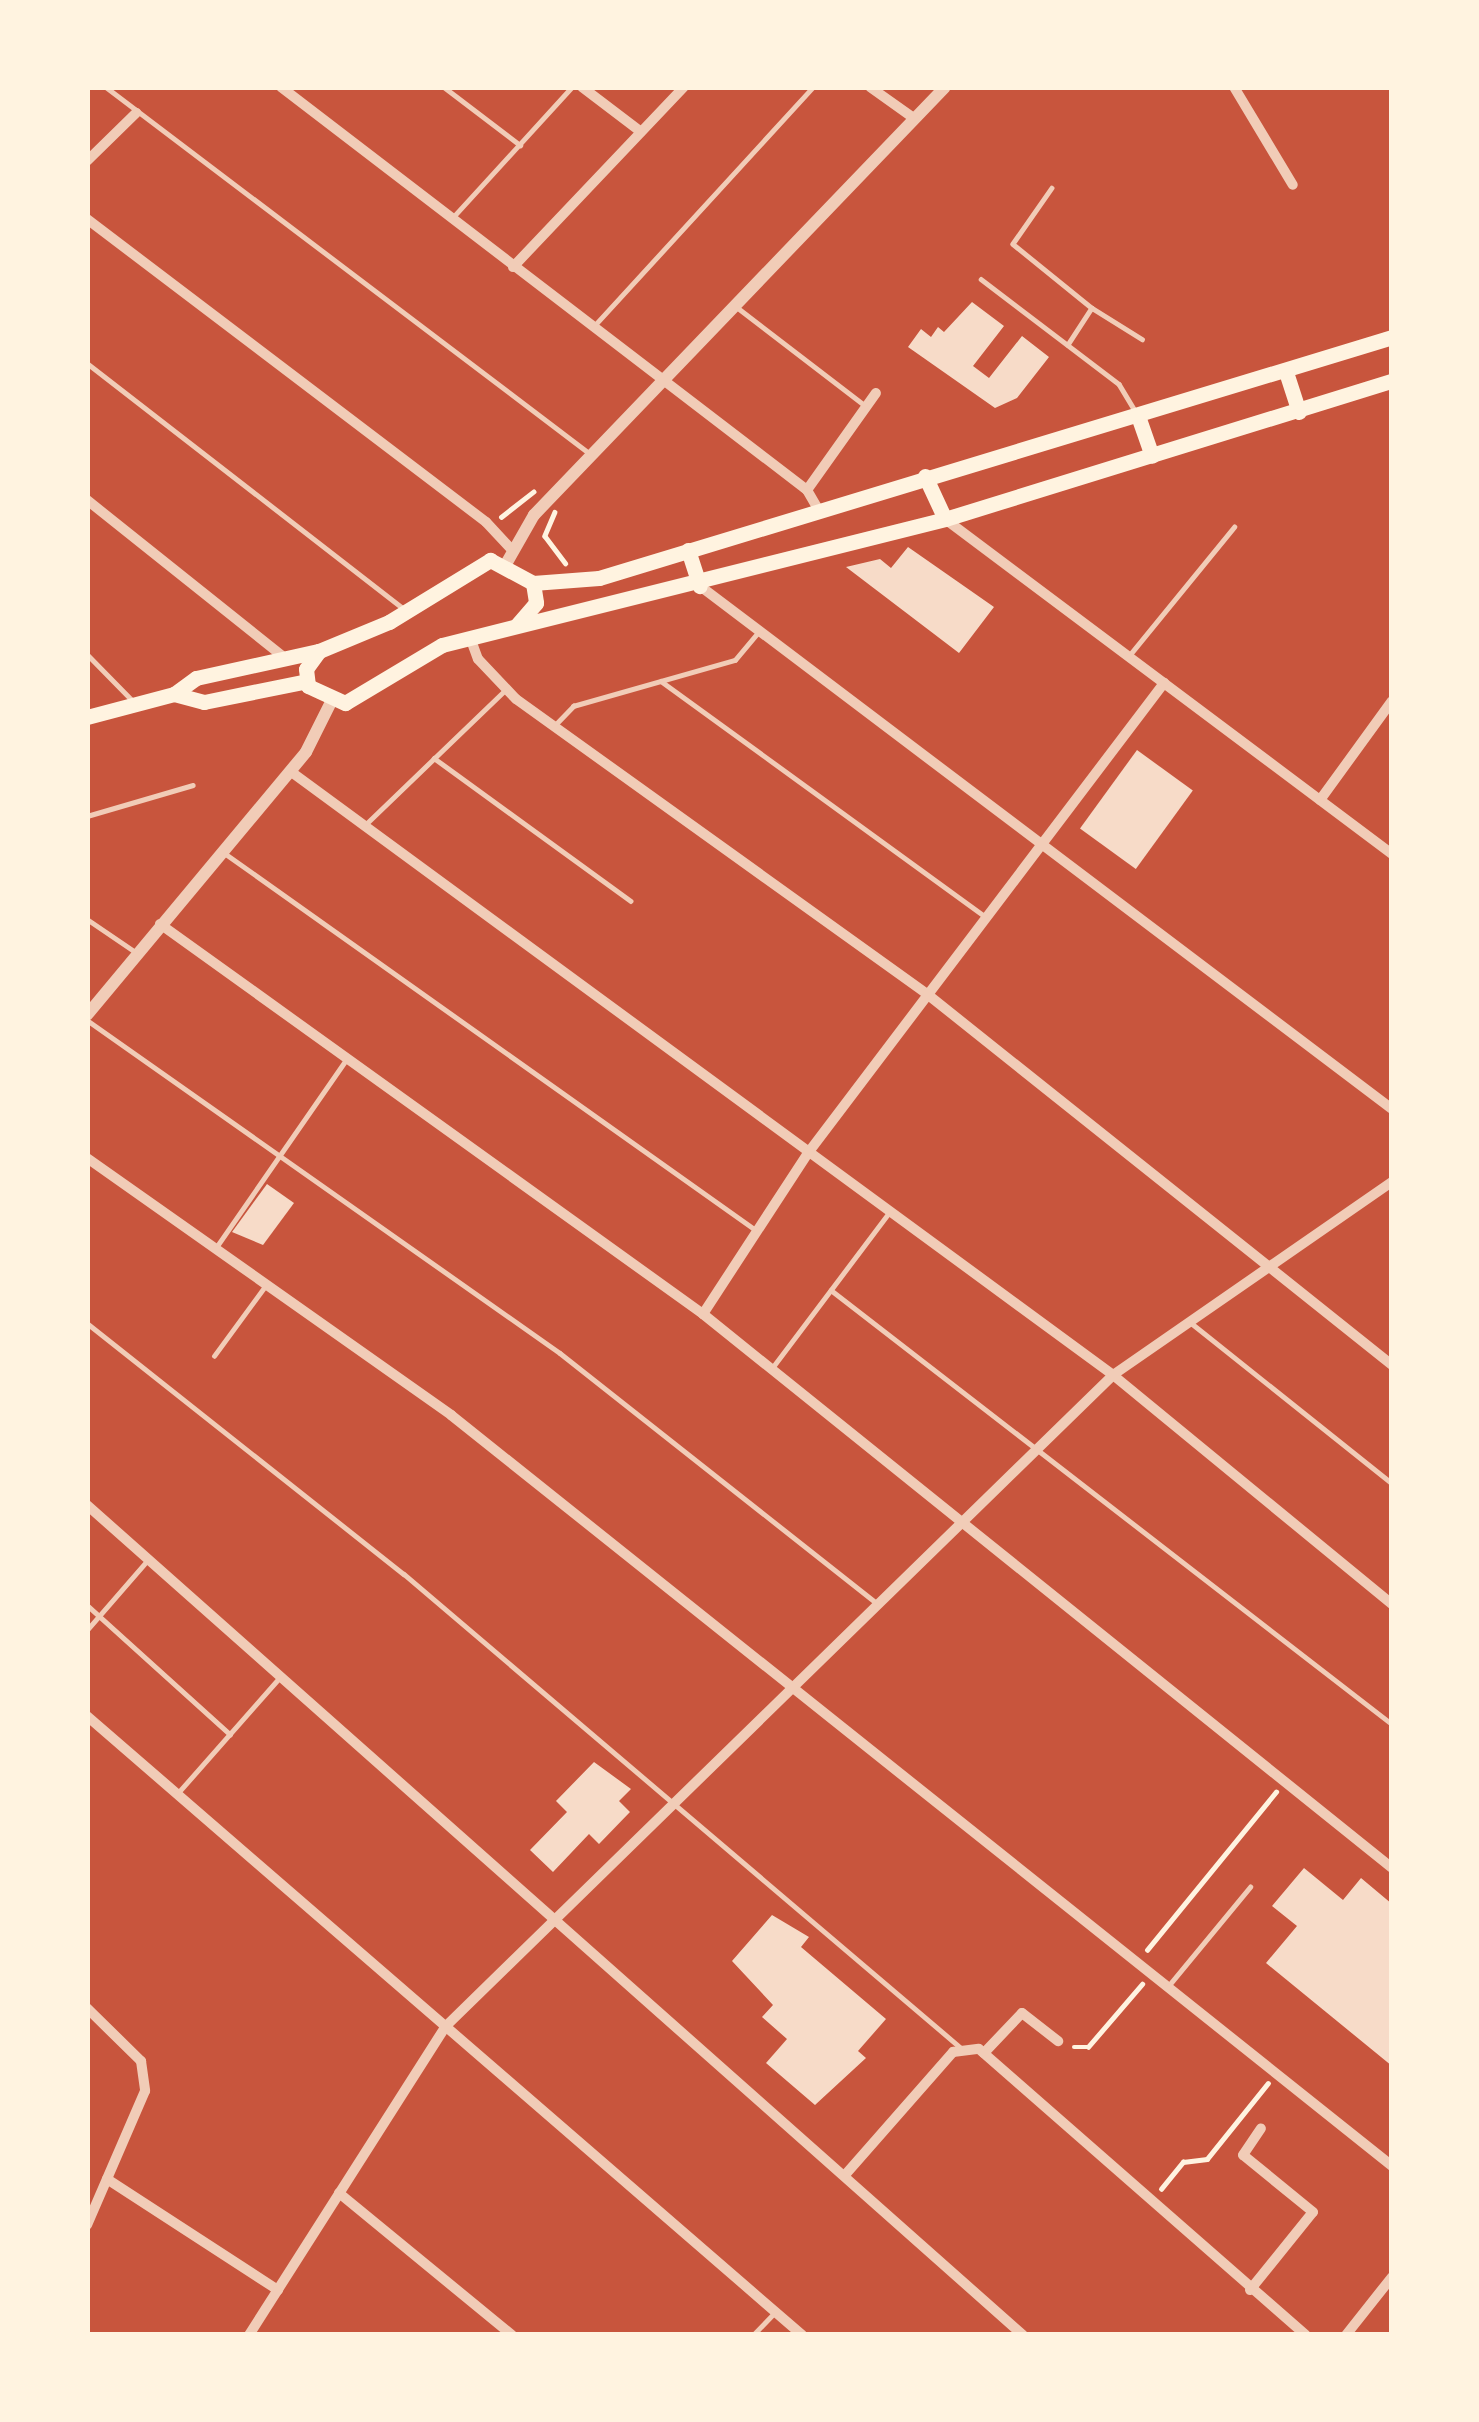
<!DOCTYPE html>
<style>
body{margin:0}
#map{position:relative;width:1479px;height:2422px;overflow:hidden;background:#c8553d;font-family:"Libre Baskerville",serif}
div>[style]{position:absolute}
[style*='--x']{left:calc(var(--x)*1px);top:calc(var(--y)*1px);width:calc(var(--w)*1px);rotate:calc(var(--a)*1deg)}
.building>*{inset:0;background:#f7dbc8;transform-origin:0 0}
.path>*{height:4.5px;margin:-2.25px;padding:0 2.25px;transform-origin:2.25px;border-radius:2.25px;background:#fff3e0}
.service>*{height:4.5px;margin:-2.25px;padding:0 2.25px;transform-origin:2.25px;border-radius:2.25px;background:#f1ccb7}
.minor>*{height:10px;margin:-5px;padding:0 5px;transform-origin:5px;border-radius:5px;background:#f1ccb7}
.tertiary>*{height:12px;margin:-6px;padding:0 6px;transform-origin:6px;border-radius:6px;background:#f1ccb7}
.secondary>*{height:15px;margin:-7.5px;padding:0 7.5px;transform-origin:7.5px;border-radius:7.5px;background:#fff3e0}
span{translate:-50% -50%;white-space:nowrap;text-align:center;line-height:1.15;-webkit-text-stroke:10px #fff3e0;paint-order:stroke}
.frame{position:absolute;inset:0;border:90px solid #fff3e0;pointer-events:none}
</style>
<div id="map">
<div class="building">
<div style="clip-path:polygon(972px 302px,1004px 326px,973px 366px,989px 378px,1022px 336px,1049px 357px,1017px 398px,995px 408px,908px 347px,921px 329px,931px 337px,938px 327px,944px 332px)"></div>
<div style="clip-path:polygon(908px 547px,994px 607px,959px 653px,846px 567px,880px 559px,891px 568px)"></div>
<div style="left:1137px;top:750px;width:69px;height:97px;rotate:36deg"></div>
<div style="clip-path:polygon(267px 1184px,294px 1203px,263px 1245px,232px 1232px)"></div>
<div style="clip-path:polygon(594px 1762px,631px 1789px,619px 1801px,630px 1812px,599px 1844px,589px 1834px,553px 1872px,530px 1850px,567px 1812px,556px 1801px)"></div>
<div style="clip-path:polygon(1304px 1868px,1343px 1900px,1361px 1878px,1392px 1904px,1392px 2066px,1266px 1963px,1297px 1926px,1272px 1906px)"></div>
<div style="clip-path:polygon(772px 1915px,809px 1937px,801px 1947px,886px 2019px,858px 2051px,866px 2058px,815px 2105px,766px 2063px,787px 2039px,762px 2017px,773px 2005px,732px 1961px)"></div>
</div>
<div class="path">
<div style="--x:555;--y:512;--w:26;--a:113"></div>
<div style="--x:545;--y:536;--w:34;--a:53"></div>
<div style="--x:501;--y:517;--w:41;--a:-38"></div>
<div style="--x:1147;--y:1950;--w:204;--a:-50.8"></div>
<div style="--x:1074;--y:2047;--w:14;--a:0"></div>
<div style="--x:1088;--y:2047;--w:83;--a:-49.4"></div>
<div style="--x:1161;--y:2189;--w:35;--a:-51"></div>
<div style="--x:1183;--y:2162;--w:24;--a:-7"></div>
<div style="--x:1207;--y:2159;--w:97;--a:-51.2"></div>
</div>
<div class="service">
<div style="--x:106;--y:87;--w:606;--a:37.15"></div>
<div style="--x:444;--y:87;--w:96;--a:37.3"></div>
<div style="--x:1052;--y:188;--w:68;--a:124.9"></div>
<div style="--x:1013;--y:244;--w:102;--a:39"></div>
<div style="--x:1092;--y:308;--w:44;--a:123"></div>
<div style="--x:455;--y:215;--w:173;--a:-47.6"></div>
<div style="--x:981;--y:279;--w:173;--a:37.3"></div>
<div style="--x:1119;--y:384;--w:31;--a:59"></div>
<div style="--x:738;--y:308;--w:163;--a:37.5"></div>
<div style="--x:1092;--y:308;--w:59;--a:31.8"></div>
<div style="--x:594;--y:326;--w:324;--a:-47.5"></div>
<div style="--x:87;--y:363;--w:400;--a:37.8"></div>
<div style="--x:87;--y:654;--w:66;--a:45.6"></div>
<div style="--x:1128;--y:657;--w:168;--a:-50.8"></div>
<div style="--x:661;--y:681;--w:399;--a:36"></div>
<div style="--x:554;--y:726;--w:28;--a:-46"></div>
<div style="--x:573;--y:706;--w:168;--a:-15.9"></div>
<div style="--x:735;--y:660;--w:35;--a:-50"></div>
<div style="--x:434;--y:758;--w:243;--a:36"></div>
<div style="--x:87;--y:816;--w:110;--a:-16.3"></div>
<div style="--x:368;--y:822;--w:192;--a:-43.9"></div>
<div style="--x:223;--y:852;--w:655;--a:35.36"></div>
<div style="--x:87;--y:919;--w:60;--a:34.2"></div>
<div style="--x:87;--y:1020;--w:578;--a:35.15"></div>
<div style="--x:560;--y:1353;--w:403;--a:38.3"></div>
<div style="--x:215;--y:1249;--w:229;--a:-55.3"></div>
<div style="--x:831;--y:1290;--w:709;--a:37.73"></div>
<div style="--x:1190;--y:1322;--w:258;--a:38.6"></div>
<div style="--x:87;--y:1323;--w:404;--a:38.4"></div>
<div style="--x:404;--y:1574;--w:730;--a:40.39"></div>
<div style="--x:214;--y:1356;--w:88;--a:-53.8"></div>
<div style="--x:772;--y:1368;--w:193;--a:-53"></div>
<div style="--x:87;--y:1605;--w:193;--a:42.1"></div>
<div style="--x:87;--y:1630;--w:89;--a:-49.1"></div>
<div style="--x:177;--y:1794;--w:156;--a:-48.6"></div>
<div style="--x:1170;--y:1984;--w:126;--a:-50.5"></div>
<div style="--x:753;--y:2335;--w:30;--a:-46"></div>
</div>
<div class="minor">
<div style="--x:281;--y:87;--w:663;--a:37.46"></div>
<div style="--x:807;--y:490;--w:20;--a:60"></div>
<div style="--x:582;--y:87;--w:74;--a:37.3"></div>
<div style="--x:870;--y:87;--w:55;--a:35.4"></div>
<div style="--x:1234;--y:87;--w:114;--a:59"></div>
<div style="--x:87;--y:161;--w:69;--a:-44.4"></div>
<div style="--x:87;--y:219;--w:501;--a:37.21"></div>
<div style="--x:486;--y:522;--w:37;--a:47"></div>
<div style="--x:513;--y:267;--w:248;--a:-46.5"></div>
<div style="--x:807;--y:490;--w:119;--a:-54.6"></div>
<div style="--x:87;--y:500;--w:253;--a:38.6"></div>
<div style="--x:945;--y:519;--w:559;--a:36.85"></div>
<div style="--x:700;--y:586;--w:867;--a:37.08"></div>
<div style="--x:471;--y:640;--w:20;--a:70"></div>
<div style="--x:478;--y:659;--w:55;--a:46.5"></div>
<div style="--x:516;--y:699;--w:506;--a:35.67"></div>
<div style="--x:927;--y:994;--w:595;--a:38.58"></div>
<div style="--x:290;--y:771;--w:1021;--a:36.27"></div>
<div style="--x:1113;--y:1375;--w:361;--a:39.4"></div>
<div style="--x:1320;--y:800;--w:122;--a:-54"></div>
<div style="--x:160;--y:924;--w:669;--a:35.69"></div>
<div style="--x:703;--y:1314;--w:884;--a:38.8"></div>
<div style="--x:87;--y:1158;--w:446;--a:35.2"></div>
<div style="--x:451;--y:1415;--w:1204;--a:38.59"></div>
<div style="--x:703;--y:1314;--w:192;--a:-56.9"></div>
<div style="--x:808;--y:1153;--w:590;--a:-52.86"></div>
<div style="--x:87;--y:1505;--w:1251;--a:41.57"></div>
<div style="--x:87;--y:1716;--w:946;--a:40.88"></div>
<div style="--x:87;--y:2008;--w:76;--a:44.5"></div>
<div style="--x:141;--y:2061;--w:30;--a:82"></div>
<div style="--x:145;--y:2091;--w:146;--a:113.4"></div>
<div style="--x:984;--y:2053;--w:55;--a:-46.5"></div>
<div style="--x:1022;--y:2013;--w:46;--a:37.9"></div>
<div style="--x:845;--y:2175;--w:164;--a:-48.7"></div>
<div style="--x:953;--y:2052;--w:26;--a:-7"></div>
<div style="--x:979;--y:2049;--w:434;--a:41.2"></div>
<div style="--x:107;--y:2179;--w:204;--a:33"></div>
<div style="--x:339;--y:2193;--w:224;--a:39.4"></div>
<div style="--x:1250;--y:2290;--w:100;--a:-51.1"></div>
<div style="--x:1313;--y:2212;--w:90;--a:-140.8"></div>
<div style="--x:1243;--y:2155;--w:32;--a:-56"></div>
<div style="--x:249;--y:2335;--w:366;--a:-57.5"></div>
<div style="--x:446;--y:2026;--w:932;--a:-44.3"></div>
<div style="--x:1113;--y:1375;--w:339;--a:-34.7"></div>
<div style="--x:1346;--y:2335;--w:74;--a:-51.6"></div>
</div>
<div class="tertiary">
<div style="--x:506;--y:564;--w:56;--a:-60.3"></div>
<div style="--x:534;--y:515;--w:593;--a:-46.16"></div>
<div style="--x:87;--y:1015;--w:342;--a:-50.2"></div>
<div style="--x:306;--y:752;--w:56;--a:-63.4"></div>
</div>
<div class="secondary">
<div style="--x:1286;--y:372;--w:42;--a:72"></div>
<div style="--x:1138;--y:416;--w:42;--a:70.7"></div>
<div style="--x:925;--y:476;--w:47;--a:65.1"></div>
<div style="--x:688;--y:550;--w:38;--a:72"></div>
<div style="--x:533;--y:583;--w:66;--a:-4.3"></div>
<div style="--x:599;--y:578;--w:829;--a:-16.9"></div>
<div style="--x:319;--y:651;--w:22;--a:126"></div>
<div style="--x:306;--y:669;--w:17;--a:83"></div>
<div style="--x:308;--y:686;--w:41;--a:24.7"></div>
<div style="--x:345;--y:703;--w:113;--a:-30.9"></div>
<div style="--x:442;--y:645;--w:519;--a:-14.06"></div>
<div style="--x:945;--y:519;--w:468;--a:-17.2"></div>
<div style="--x:174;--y:694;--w:31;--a:15"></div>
<div style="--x:204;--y:702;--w:105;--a:-11.5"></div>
<div style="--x:87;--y:717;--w:90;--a:-14.8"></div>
<div style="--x:174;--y:694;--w:27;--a:-36"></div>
<div style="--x:196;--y:678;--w:126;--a:-12.4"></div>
<div style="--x:319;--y:651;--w:76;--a:-22.5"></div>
<div style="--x:389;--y:622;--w:119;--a:-31.5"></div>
<div style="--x:490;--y:560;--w:49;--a:28.1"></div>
<div style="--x:533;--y:583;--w:20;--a:81"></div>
<div style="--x:536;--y:603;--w:29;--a:131"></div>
</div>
<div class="frame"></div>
</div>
